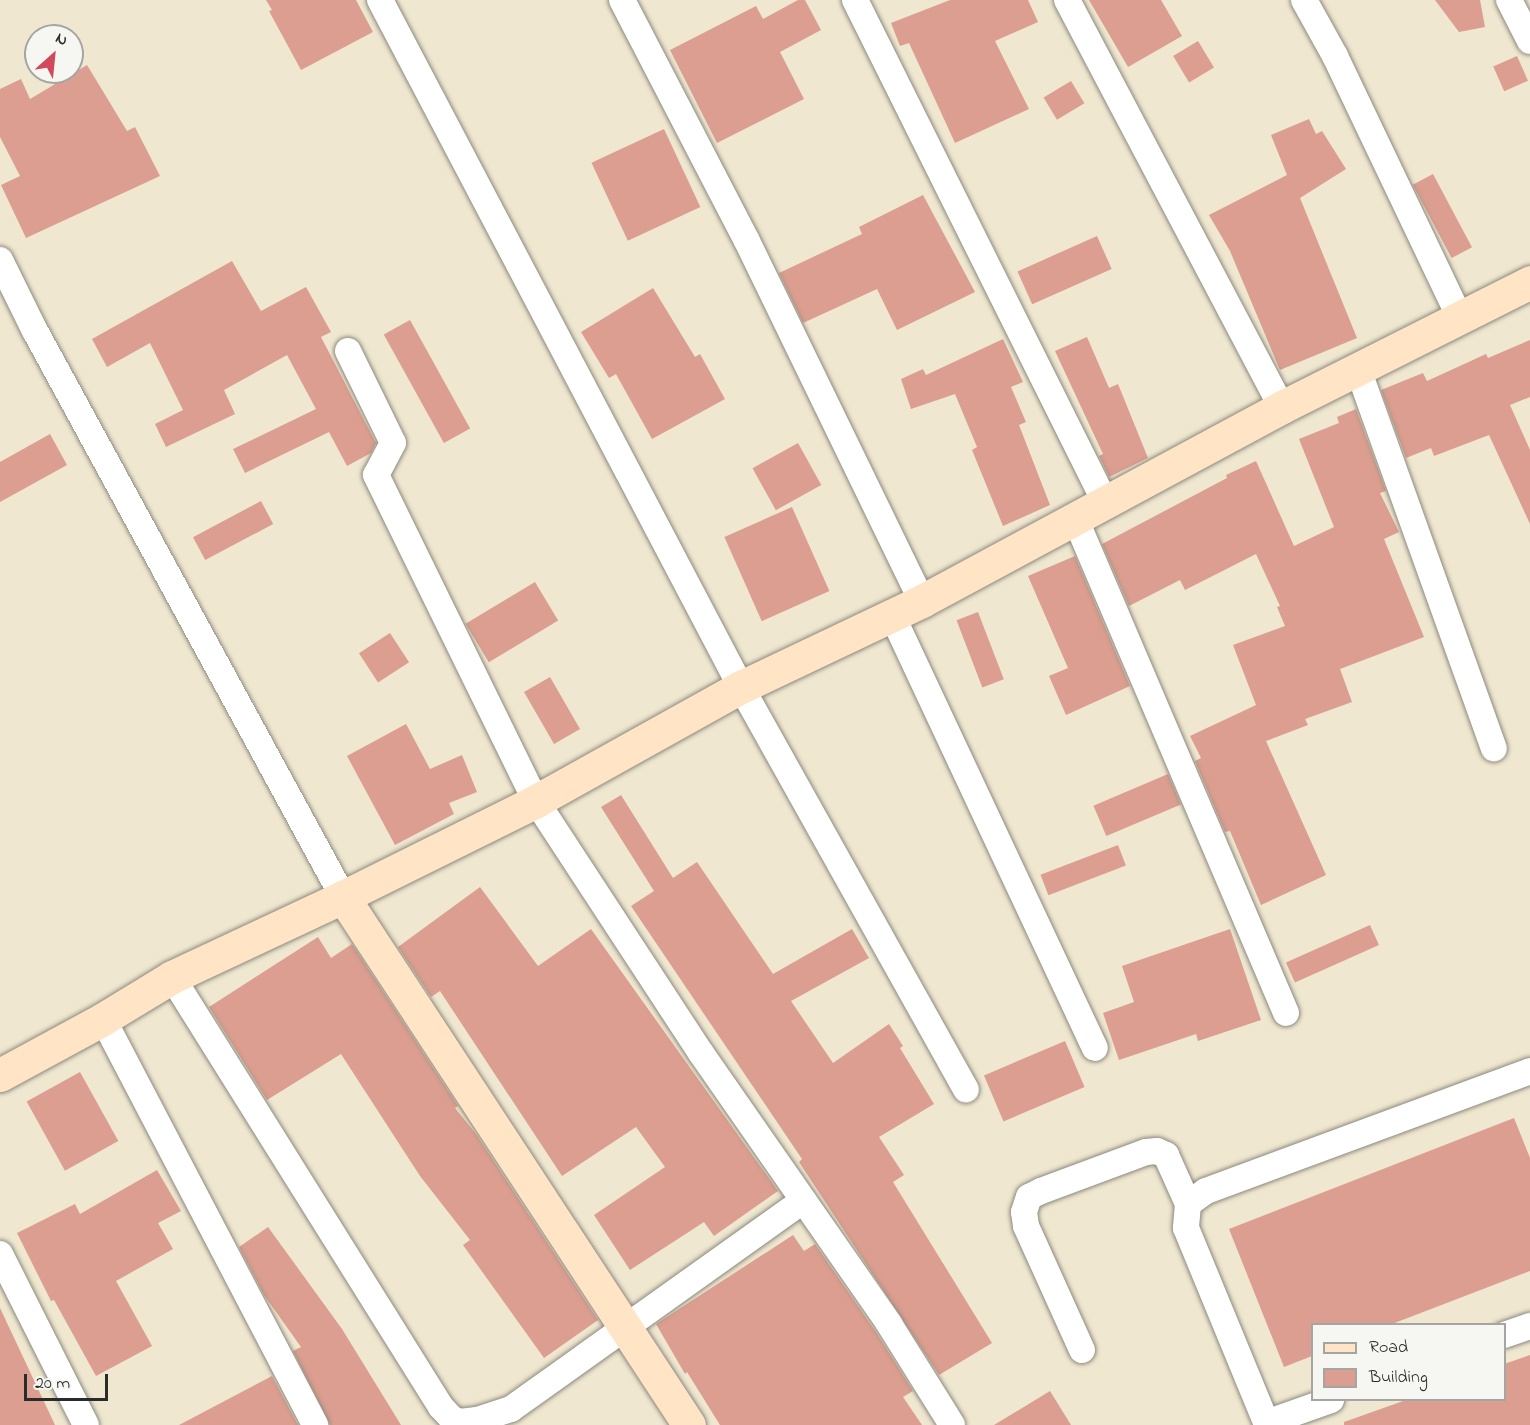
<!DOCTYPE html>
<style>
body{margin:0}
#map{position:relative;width:1530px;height:1425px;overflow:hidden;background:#efe7d0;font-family:"Indie Flower",sans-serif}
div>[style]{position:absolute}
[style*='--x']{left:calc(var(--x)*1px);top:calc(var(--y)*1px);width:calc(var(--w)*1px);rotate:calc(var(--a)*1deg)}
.building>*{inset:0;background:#db9e90;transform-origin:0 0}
.roads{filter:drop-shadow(0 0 2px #8d897e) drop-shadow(0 0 2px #8d897e)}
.street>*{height:26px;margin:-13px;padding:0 13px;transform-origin:13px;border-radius:13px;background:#fff}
.secondary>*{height:33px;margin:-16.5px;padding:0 16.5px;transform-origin:16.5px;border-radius:16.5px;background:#ffe4c6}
span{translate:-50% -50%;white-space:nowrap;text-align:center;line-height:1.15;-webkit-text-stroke:6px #f6f6f2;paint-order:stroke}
.legend{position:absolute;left:1311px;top:1323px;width:195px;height:78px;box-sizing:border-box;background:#f6f6f2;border:2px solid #a5a5a2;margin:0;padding:8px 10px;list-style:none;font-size:18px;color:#2b2b2b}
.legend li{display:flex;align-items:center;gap:12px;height:30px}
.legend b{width:30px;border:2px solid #a5a5a2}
.north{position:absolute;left:24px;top:24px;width:60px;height:60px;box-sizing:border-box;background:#f6f6f2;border:2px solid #a5a5a2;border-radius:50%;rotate:27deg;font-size:16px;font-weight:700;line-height:24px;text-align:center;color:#2b2b2b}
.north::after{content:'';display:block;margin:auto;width:21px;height:27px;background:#d1495b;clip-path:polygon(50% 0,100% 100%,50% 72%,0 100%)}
.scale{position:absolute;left:24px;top:1374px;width:84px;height:27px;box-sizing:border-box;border:3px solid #2b2b2b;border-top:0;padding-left:8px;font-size:18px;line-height:21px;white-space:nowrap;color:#2b2b2b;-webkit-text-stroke:4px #f6f6f2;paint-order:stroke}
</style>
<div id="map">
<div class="building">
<div style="clip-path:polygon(266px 0,356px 0,373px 32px,301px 70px,269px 11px,272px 10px)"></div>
<div style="clip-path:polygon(798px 0,805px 0,821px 30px,780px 52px,804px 99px,717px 143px,670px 50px,756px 6px,763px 19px)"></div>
<div style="clip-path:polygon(950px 0,1028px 0,1038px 22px,995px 41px,1029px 109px,955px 143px,909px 43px,900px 46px,891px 23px)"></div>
<div style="clip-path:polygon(1089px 0,1161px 0,1182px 36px,1128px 67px)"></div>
<div style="clip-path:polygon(1435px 0,1480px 0,1485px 27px,1459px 32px)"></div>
<div style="left:1198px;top:41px;width:31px;height:29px;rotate:59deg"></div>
<div style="left:1517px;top:56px;width:27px;height:26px;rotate:66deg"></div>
<div style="clip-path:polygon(87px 65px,127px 131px,135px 127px,160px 176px,26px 238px,1px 185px,20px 176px,0 137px,0 89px,21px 79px,30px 99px)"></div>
<div style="left:1071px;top:81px;width:26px;height:32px;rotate:59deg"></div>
<div style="clip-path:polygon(1309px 119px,1316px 134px,1322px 131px,1346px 169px,1300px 198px,1357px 338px,1280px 370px,1230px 251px,1209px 215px,1287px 175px,1271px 135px)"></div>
<div style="left:664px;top:129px;width:86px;height:80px;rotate:65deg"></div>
<div style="left:1433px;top:174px;width:83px;height:23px;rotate:62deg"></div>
<div style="clip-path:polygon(923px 195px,975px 292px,897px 330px,877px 289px,803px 323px,779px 273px,862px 234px,859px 227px)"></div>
<div style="left:1097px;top:236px;width:36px;height:87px;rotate:66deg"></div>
<div style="clip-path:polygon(232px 261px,261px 311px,306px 287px,331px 332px,321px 337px,376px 443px,371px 453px,347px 466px,329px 432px,245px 473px,233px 449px,316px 409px,287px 355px,224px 390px,235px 414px,166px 447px,155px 424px,183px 410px,150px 343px,107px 367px,92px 339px)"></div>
<div style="clip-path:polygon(653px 288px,695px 357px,700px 354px,725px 399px,652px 439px,616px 374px,609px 378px,581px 332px)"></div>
<div style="left:410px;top:320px;width:124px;height:30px;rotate:61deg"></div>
<div style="clip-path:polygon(1087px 337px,1109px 388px,1118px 384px,1148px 458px,1109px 477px,1099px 456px,1103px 454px,1055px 351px)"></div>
<div style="clip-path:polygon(1003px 339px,1023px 382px,1011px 387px,1026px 422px,1019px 425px,1050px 505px,1003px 526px,972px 450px,977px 447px,955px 394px,911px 409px,901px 379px,923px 369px,926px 375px)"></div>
<div style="clip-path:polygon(1530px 340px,1530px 397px,1510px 405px,1530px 450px,1530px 524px,1489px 435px,1434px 456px,1431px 448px,1406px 458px,1381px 390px,1423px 373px,1427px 381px,1486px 354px,1488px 358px)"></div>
<div style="clip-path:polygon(1356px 409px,1386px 491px,1380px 493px,1399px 532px,1384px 539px,1424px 637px,1340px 669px,1352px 702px,1305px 719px,1308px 725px,1266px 741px,1326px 875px,1261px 905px,1230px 831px,1225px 832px,1195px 761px,1201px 758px,1190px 736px,1256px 705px,1233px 645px,1285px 626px,1277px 607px,1280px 606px,1256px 554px,1185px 590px,1180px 580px,1129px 606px,1102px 544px,1227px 478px,1226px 475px,1256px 461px,1294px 546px,1334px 527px,1299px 439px,1339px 423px,1337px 417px)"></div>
<div style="clip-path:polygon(50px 434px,67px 465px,0 502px,0 462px)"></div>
<div style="left:798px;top:443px;width:48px;height:52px;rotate:61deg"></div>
<div style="left:261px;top:501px;width:26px;height:77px;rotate:62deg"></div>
<div style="left:792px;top:507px;width:92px;height:74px;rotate:66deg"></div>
<div style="clip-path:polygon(1075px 556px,1130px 686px,1066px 715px,1049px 676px,1068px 668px,1028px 576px)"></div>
<div style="left:535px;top:582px;width:45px;height:81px;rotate:59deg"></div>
<div style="left:978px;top:612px;width:72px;height:23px;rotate:69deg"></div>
<div style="left:390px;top:633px;width:35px;height:37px;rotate:57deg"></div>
<div style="left:550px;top:677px;width:60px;height:30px;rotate:60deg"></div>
<div style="clip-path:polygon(406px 724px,430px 769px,462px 755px,477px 792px,449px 803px,454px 814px,395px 845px,347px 756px)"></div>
<div style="left:1168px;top:774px;width:33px;height:81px;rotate:67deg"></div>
<div style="clip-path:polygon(621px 795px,673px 878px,697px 862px,773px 974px,852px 929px,869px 958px,791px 1001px,833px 1063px,889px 1024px,903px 1046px,900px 1048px,934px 1104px,879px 1137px,904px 1175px,893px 1182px,992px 1343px,939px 1375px,799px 1162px,802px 1159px,631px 906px,654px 891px,601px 807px)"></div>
<div style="left:1118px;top:845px;width:22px;height:83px;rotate:69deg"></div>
<div style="clip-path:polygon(480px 887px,538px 966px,591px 929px,778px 1191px,714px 1236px,704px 1222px,630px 1270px,594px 1215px,665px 1167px,636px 1127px,562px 1176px,440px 991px,431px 997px,398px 947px)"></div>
<div style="left:1370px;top:925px;width:22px;height:92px;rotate:66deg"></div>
<div style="clip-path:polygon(1230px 929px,1261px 1020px,1198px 1041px,1196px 1034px,1119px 1060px,1103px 1013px,1134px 1002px,1122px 966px)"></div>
<div style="clip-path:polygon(318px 937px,331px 958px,352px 944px,458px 1106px,455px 1108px,476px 1134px,598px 1320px,544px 1358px,463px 1245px,470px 1240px,420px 1176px,341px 1054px,267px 1100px,209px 1007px)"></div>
<div style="left:1065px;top:1041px;width:50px;height:88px;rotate:67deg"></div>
<div style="left:80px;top:1072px;width:79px;height:61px;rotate:61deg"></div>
<div style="clip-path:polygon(1514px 1118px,1530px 1158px,1530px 1271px,1392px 1324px,1312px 1324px,1312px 1356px,1284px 1367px,1229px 1229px)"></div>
<div style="clip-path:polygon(157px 1170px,181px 1211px,158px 1223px,173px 1249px,116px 1281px,152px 1346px,96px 1376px,54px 1300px,51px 1301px,17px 1233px,75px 1204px,80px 1214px)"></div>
<div style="clip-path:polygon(268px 1227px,342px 1329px,401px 1425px,330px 1425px,293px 1351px,301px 1347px,264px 1295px,239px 1247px)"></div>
<div style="clip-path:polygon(793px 1235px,804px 1251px,815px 1244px,876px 1332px,913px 1391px,903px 1397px,922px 1425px,720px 1425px,687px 1372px,685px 1374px,656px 1324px)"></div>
<div style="clip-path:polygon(0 1308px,55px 1425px,0 1425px)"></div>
<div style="clip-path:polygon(1530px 1355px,1530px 1425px,1344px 1425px,1344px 1422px,1406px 1400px,1504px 1400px,1504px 1364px)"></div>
<div style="clip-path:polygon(272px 1376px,298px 1425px,179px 1425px)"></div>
<div style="clip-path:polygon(1050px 1391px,1071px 1425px,994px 1425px)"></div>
</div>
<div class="roads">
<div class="street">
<div style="--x:380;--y:0;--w:776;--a:62.28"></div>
<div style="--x:741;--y:687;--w:461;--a:60.8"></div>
<div style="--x:622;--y:0;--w:271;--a:62.6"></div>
<div style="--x:747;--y:241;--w:400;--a:64.1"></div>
<div style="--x:855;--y:0;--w:561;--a:63.53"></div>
<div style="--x:1067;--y:0;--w:460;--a:62.2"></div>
<div style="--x:1304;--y:0;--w:64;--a:61"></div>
<div style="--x:1335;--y:56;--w:290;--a:64.5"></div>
<div style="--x:1509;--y:0;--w:46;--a:62.9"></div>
<div style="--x:0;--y:260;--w:77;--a:63.8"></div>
<div style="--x:34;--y:329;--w:647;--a:61.45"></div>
<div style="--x:348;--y:351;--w:102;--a:63.9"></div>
<div style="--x:393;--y:443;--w:36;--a:118"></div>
<div style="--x:376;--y:475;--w:363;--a:63.9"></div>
<div style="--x:536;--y:801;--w:301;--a:56.8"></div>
<div style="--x:701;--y:1053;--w:330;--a:55.2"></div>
<div style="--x:889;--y:1324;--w:119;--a:58"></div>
<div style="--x:1358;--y:369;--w:403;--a:70.3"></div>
<div style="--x:1075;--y:518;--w:538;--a:66.91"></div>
<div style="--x:892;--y:615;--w:478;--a:64.9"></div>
<div style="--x:172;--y:977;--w:507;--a:57.97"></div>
<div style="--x:441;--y:1407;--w:16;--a:47"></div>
<div style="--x:452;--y:1419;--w:9;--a:21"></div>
<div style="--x:460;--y:1422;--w:17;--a:-7"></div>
<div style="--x:477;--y:1420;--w:36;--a:-18"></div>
<div style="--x:511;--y:1409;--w:359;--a:-35.5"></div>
<div style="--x:103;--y:1019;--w:458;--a:62.4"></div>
<div style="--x:1188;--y:1204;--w:22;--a:-36"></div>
<div style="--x:1206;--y:1191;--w:346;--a:-20.3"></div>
<div style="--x:0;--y:1254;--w:191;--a:63.3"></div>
<div style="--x:1504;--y:1335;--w:28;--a:-19"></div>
<div style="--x:1082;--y:1350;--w:136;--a:-114.3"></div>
<div style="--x:1026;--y:1226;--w:14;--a:-98"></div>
<div style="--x:1024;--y:1212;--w:16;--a:-72"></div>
<div style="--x:1029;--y:1197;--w:13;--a:-27"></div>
<div style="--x:1041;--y:1191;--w:112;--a:-20.4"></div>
<div style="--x:1146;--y:1152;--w:11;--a:-5"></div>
<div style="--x:1157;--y:1151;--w:10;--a:24"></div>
<div style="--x:1166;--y:1155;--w:54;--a:65.8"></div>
<div style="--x:1188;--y:1204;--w:24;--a:95"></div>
<div style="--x:1186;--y:1228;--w:213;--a:67.6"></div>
<div style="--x:1266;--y:1423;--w:69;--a:-19.5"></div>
</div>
<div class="secondary">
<div style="--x:343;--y:897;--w:631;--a:56.76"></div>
<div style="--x:0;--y:1075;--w:117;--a:-28.5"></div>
<div style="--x:103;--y:1019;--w:81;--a:-31.3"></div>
<div style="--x:172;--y:977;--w:189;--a:-25.1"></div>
<div style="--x:343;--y:897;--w:216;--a:-26.4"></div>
<div style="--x:536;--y:801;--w:235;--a:-29.1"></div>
<div style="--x:741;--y:687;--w:200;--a:-25.4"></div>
<div style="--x:922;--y:601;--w:409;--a:-28.3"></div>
<div style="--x:1282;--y:407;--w:278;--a:-26.7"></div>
</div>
</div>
<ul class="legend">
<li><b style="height:8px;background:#ffe4c6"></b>Road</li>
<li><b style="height:16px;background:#db9e90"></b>Building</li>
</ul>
<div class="north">N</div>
<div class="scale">20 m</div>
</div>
